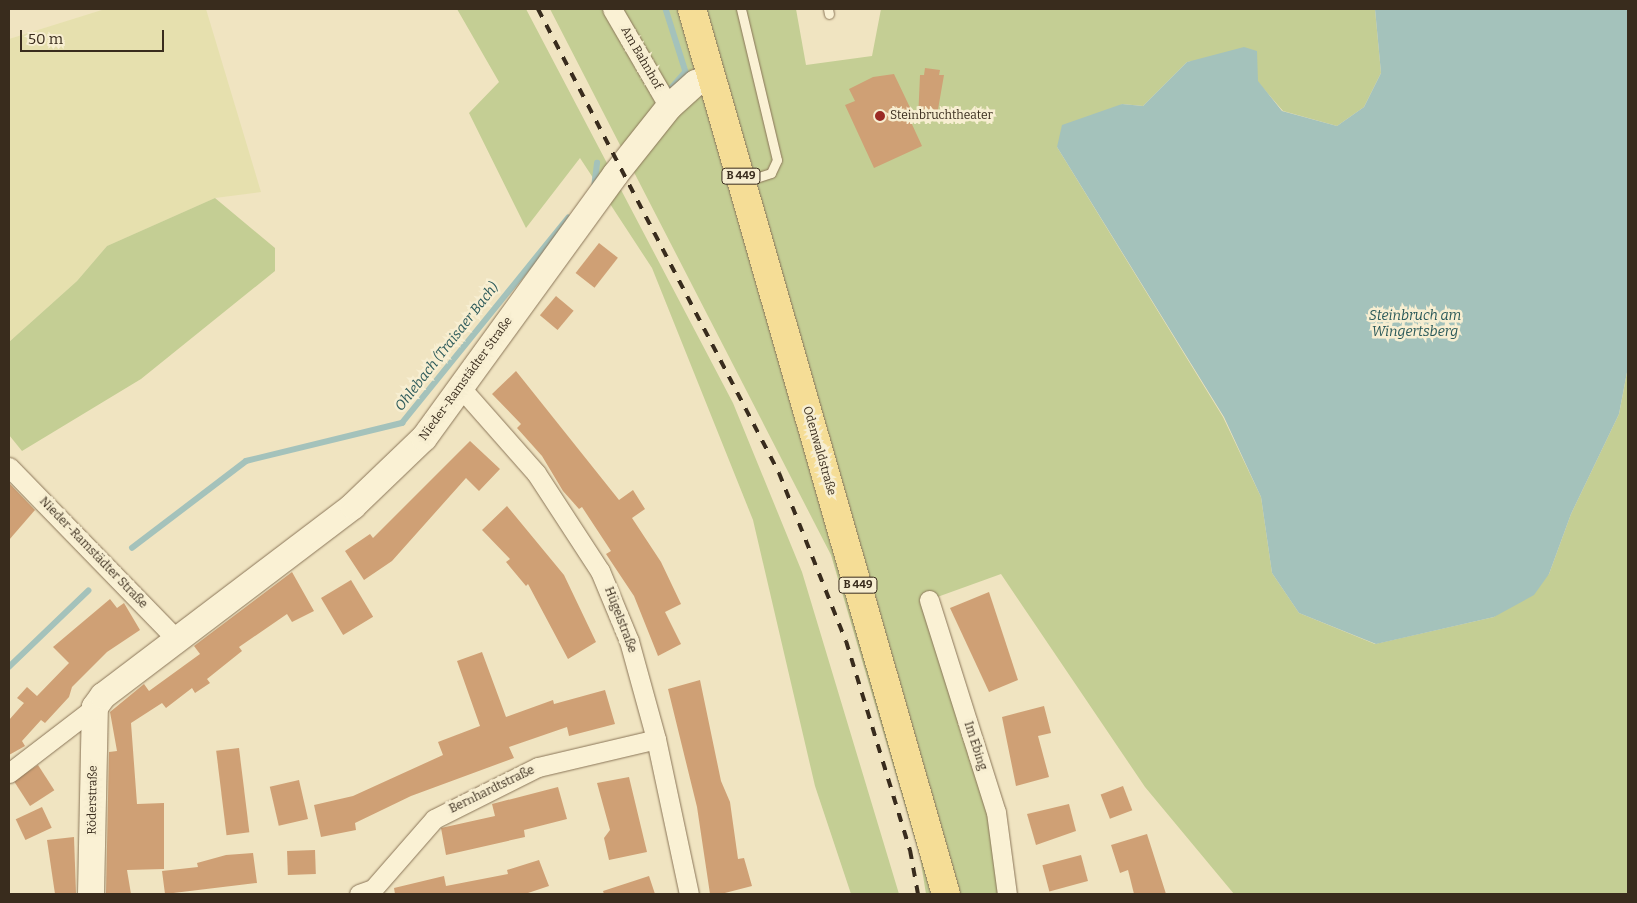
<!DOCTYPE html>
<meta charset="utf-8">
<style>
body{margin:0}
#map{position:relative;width:1637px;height:903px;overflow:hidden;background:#f0e4c1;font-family:Bitter,serif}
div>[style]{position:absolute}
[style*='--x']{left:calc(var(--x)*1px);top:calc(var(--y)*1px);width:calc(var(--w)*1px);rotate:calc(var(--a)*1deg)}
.farmland>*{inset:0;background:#e6e0ae}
.green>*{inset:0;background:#c4ce94}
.water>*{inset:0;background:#a4c2bb}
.stream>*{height:5.5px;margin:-2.75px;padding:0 2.75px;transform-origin:2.75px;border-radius:2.75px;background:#a4c2bb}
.building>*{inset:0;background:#cfa075;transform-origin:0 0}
.roads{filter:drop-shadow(0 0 1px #8a7558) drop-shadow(0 0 1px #8a7558)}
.lane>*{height:9px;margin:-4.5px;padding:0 4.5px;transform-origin:4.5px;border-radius:4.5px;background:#faf1d4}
.street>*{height:19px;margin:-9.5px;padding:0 9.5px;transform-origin:9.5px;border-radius:9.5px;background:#faf1d4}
.secondary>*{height:26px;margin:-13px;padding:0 13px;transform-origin:13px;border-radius:13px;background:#faf1d4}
.primary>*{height:28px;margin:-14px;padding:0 14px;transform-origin:14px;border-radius:14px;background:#f5dd96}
.rail>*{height:4px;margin-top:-2px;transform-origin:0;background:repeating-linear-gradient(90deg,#392c1d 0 9px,transparent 0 18px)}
.dots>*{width:14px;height:14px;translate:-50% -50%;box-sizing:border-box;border:2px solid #f7eed1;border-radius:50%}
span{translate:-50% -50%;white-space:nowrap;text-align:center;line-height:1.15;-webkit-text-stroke:5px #f7eed1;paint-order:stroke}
.shield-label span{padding:1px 4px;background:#f7eed1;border:1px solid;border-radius:4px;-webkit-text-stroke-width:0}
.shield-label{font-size:11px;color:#392c1d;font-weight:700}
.street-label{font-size:12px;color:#392c1d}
.poi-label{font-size:12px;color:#392c1d}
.left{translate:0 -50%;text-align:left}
.water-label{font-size:14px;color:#2b5959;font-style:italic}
.frame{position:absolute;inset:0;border:10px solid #392c1d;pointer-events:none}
.scale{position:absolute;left:20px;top:30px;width:144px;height:22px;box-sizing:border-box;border:2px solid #392c1d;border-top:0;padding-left:6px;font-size:15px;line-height:18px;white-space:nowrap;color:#392c1d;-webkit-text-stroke:4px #f7eed1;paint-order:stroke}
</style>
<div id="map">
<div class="farmland">
<div style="clip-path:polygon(105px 9px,206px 9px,261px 192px,215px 198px,107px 246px,77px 281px,9px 342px,9px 39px)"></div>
</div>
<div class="green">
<div style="clip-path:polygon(457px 9px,526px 9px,733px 403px,802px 572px,899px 894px,851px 894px,815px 786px,753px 520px,652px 268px,580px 158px,526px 228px,469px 113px,499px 82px)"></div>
<div style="clip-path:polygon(550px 9px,796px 9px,806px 65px,872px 56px,881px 9px,1375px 9px,1381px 73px,1364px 107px,1337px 126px,1283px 111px,1257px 81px,1257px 51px,1187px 62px,1143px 106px,1122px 104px,1057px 147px,1223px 417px,1261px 497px,1272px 573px,1299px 613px,1375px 644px,1494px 617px,1549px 574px,1571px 514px,1619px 414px,1628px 367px,1628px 894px,1234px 894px,1145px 787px,1001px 574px,929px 600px,996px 812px,1007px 894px,926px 894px,920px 857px,831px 555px)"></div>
<div style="clip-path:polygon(215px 198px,275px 248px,275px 271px,141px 379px,22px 451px,9px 435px,9px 342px,77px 281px,107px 246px)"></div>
</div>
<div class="water">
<div style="clip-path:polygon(1375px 9px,1628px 9px,1628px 367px,1619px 414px,1571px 514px,1549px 574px,1534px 595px,1494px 617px,1376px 644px,1299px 613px,1272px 573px,1261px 497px,1224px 417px,1057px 147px,1062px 125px,1122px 104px,1143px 106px,1187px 62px,1244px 47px,1257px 51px,1258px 81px,1282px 111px,1337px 126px,1364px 107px,1381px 73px)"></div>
</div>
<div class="stream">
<div style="--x:666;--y:9;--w:66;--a:72.4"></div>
<div style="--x:686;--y:72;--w:23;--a:131"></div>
<div style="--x:594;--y:188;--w:25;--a:-83"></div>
<div style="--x:132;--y:548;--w:143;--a:-37.3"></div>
<div style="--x:246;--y:461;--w:161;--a:-13.7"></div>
<div style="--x:402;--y:423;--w:264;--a:-51"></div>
<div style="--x:9;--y:667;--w:110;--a:-43.9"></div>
</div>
<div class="building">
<div style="clip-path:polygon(925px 68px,940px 70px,939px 75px,944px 75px,936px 121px,918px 120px,920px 75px,924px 75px)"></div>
<div style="clip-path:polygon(894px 74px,916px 120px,910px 120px,922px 146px,874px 168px,845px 105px,855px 101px,849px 89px,873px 77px)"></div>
<div style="left:599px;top:243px;width:24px;height:38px;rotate:38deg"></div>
<div style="left:556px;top:296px;width:23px;height:25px;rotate:40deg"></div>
<div style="clip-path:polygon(516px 371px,619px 500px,633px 490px,645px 509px,632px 518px,661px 562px,681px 604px,665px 612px,681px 644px,658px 656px,634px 596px,606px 554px,611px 551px,582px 507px,579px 509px,563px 491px,542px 456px,517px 428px,521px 424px,492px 394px)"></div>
<div style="clip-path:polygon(470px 441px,500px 469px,479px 491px,466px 478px,392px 561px,364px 580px,345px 551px,370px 534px,373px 538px)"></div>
<div style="clip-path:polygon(9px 483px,35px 510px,9px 540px)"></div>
<div style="clip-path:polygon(507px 506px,564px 575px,596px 642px,568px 659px,528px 584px,526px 586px,506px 562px,510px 559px,482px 530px)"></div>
<div style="clip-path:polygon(292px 572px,314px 611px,292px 622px,287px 614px,239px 647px,242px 651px,207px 679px,210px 683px,195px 693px,192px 688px,166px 708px,162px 703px,131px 723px,137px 804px,164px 803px,164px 869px,127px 870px,131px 894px,106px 894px,109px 752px,117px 751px,110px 712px,144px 684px,149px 691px,200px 654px,194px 646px)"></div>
<div style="left:351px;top:580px;width:43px;height:35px;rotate:59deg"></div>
<div style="clip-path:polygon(989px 592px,1018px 680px,989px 692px,950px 608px)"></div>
<div style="clip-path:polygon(110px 599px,117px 608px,124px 603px,140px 630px,107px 652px,72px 687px,69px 697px,45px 723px,41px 720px,22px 741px,25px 746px,9px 755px,9px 720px,24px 703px,17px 698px,27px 687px,37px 696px,69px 663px,53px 647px)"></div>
<div style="clip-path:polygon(482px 652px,506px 717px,553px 700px,554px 704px,605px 690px,615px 724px,569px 736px,567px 727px,509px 747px,514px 758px,411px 796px,355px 823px,356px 830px,321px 837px,314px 805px,353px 796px,443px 755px,438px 742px,480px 726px,457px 661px)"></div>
<div style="clip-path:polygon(700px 680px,721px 781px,730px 802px,738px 859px,744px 858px,752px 886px,721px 894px,710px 894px,697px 807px,668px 689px)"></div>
<div style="clip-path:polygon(1044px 706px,1051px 733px,1038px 736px,1049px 777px,1016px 786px,1002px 717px)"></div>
<div style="left:239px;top:748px;width:85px;height:23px;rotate:83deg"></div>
<div style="left:38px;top:765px;width:30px;height:29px;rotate:57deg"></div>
<div style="clip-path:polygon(629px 777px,647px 852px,609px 860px,604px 838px,610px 830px,597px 783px)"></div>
<div style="left:299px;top:780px;width:40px;height:30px;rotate:77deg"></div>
<div style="left:1123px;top:786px;width:26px;height:24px;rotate:69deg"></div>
<div style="clip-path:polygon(558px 787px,567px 819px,524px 830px,525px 837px,446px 855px,441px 828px,495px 816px,492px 804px)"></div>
<div style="clip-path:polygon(1069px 804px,1076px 831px,1036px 845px,1027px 814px)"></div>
<div style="left:42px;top:807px;width:23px;height:29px;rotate:65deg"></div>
<div style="clip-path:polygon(1147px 834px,1166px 894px,1134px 894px,1128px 870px,1120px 873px,1111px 845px)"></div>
<div style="clip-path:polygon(74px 837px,76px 894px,55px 894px,47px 840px)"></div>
<div style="left:315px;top:850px;width:24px;height:28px;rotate:88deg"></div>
<div style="clip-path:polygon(253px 853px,257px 883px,165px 894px,162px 871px,198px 867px,197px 863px,226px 855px)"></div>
<div style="left:1081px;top:855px;width:27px;height:40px;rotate:75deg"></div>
<div style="clip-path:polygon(539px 860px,549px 886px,525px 894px,395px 894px,394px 888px,444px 876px,446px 886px,508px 874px,507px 870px)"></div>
<div style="clip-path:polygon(649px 876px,655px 894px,604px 894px,603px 891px)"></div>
</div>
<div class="roads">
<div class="lane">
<div style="--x:741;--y:9;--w:155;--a:76.6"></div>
<div style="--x:777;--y:160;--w:14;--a:115"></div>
<div style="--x:771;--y:173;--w:28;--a:162"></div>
<div style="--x:828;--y:9;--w:5;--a:79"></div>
</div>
<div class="street">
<div style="--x:612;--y:9;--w:113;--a:59.8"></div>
<div style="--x:461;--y:388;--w:113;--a:48.6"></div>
<div style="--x:536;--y:473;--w:117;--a:56.9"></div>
<div style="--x:600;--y:571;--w:76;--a:67.5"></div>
<div style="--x:629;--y:641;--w:102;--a:74.6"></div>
<div style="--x:656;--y:739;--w:158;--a:78"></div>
<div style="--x:9;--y:467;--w:240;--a:45.8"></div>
<div style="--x:929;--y:600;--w:222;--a:72.5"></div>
<div style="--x:996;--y:812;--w:83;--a:82.4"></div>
<div style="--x:9;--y:773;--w:108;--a:-37.5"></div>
<div style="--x:359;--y:894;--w:15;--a:-20"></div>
<div style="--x:373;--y:889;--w:93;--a:-48.9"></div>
<div style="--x:434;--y:819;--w:116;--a:-26.6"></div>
<div style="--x:538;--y:767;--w:121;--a:-13.3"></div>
</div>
<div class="secondary">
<div style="--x:91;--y:894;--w:187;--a:-88.8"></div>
<div style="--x:95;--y:707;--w:14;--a:-54"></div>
<div style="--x:103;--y:696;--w:314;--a:-37.2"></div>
<div style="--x:353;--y:506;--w:98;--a:-43.8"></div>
<div style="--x:424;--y:438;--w:325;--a:-54"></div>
<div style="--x:615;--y:175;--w:87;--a:-51.5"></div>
<div style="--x:669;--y:107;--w:36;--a:-42"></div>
<div style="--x:696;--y:83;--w:16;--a:-22"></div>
</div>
<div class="primary">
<div style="--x:692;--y:9;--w:921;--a:73.99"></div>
</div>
</div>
<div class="rail">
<div style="--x:538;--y:9;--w:523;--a:62.55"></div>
<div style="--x:779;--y:473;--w:181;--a:68.3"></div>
<div style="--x:846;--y:641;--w:219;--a:73"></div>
<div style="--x:910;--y:850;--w:45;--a:79.7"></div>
</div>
<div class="dots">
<div style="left:880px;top:116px;background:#9b2b25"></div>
</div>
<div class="shield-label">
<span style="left:741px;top:176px">B 449</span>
<span style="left:858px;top:585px">B 449</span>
</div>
<div class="street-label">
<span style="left:641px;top:58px;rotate:60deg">Am Bahnhof</span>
<span style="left:466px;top:379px;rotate:-54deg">Nieder-Ramstädter Straße</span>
<span style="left:819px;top:451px;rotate:74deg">Odenwaldstraße</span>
<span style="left:93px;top:553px;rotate:46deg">Nieder-Ramstädter Straße</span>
<span style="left:620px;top:620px;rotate:69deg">Hügelstraße</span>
<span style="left:975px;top:746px;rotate:72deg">Im Ebing</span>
<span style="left:492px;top:790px;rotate:-26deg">Bernhardtstraße</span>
<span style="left:93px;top:800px;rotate:-89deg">Röderstraße</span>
</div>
<div class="poi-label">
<span class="left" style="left:890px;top:116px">Steinbruchtheater</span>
</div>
<div class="water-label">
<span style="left:1415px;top:324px">Steinbruch am<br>Wingertsberg</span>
<span style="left:447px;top:347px;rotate:-52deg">Ohlebach (Traisaer Bach)</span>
</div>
<div class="frame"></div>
<div class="scale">50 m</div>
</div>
